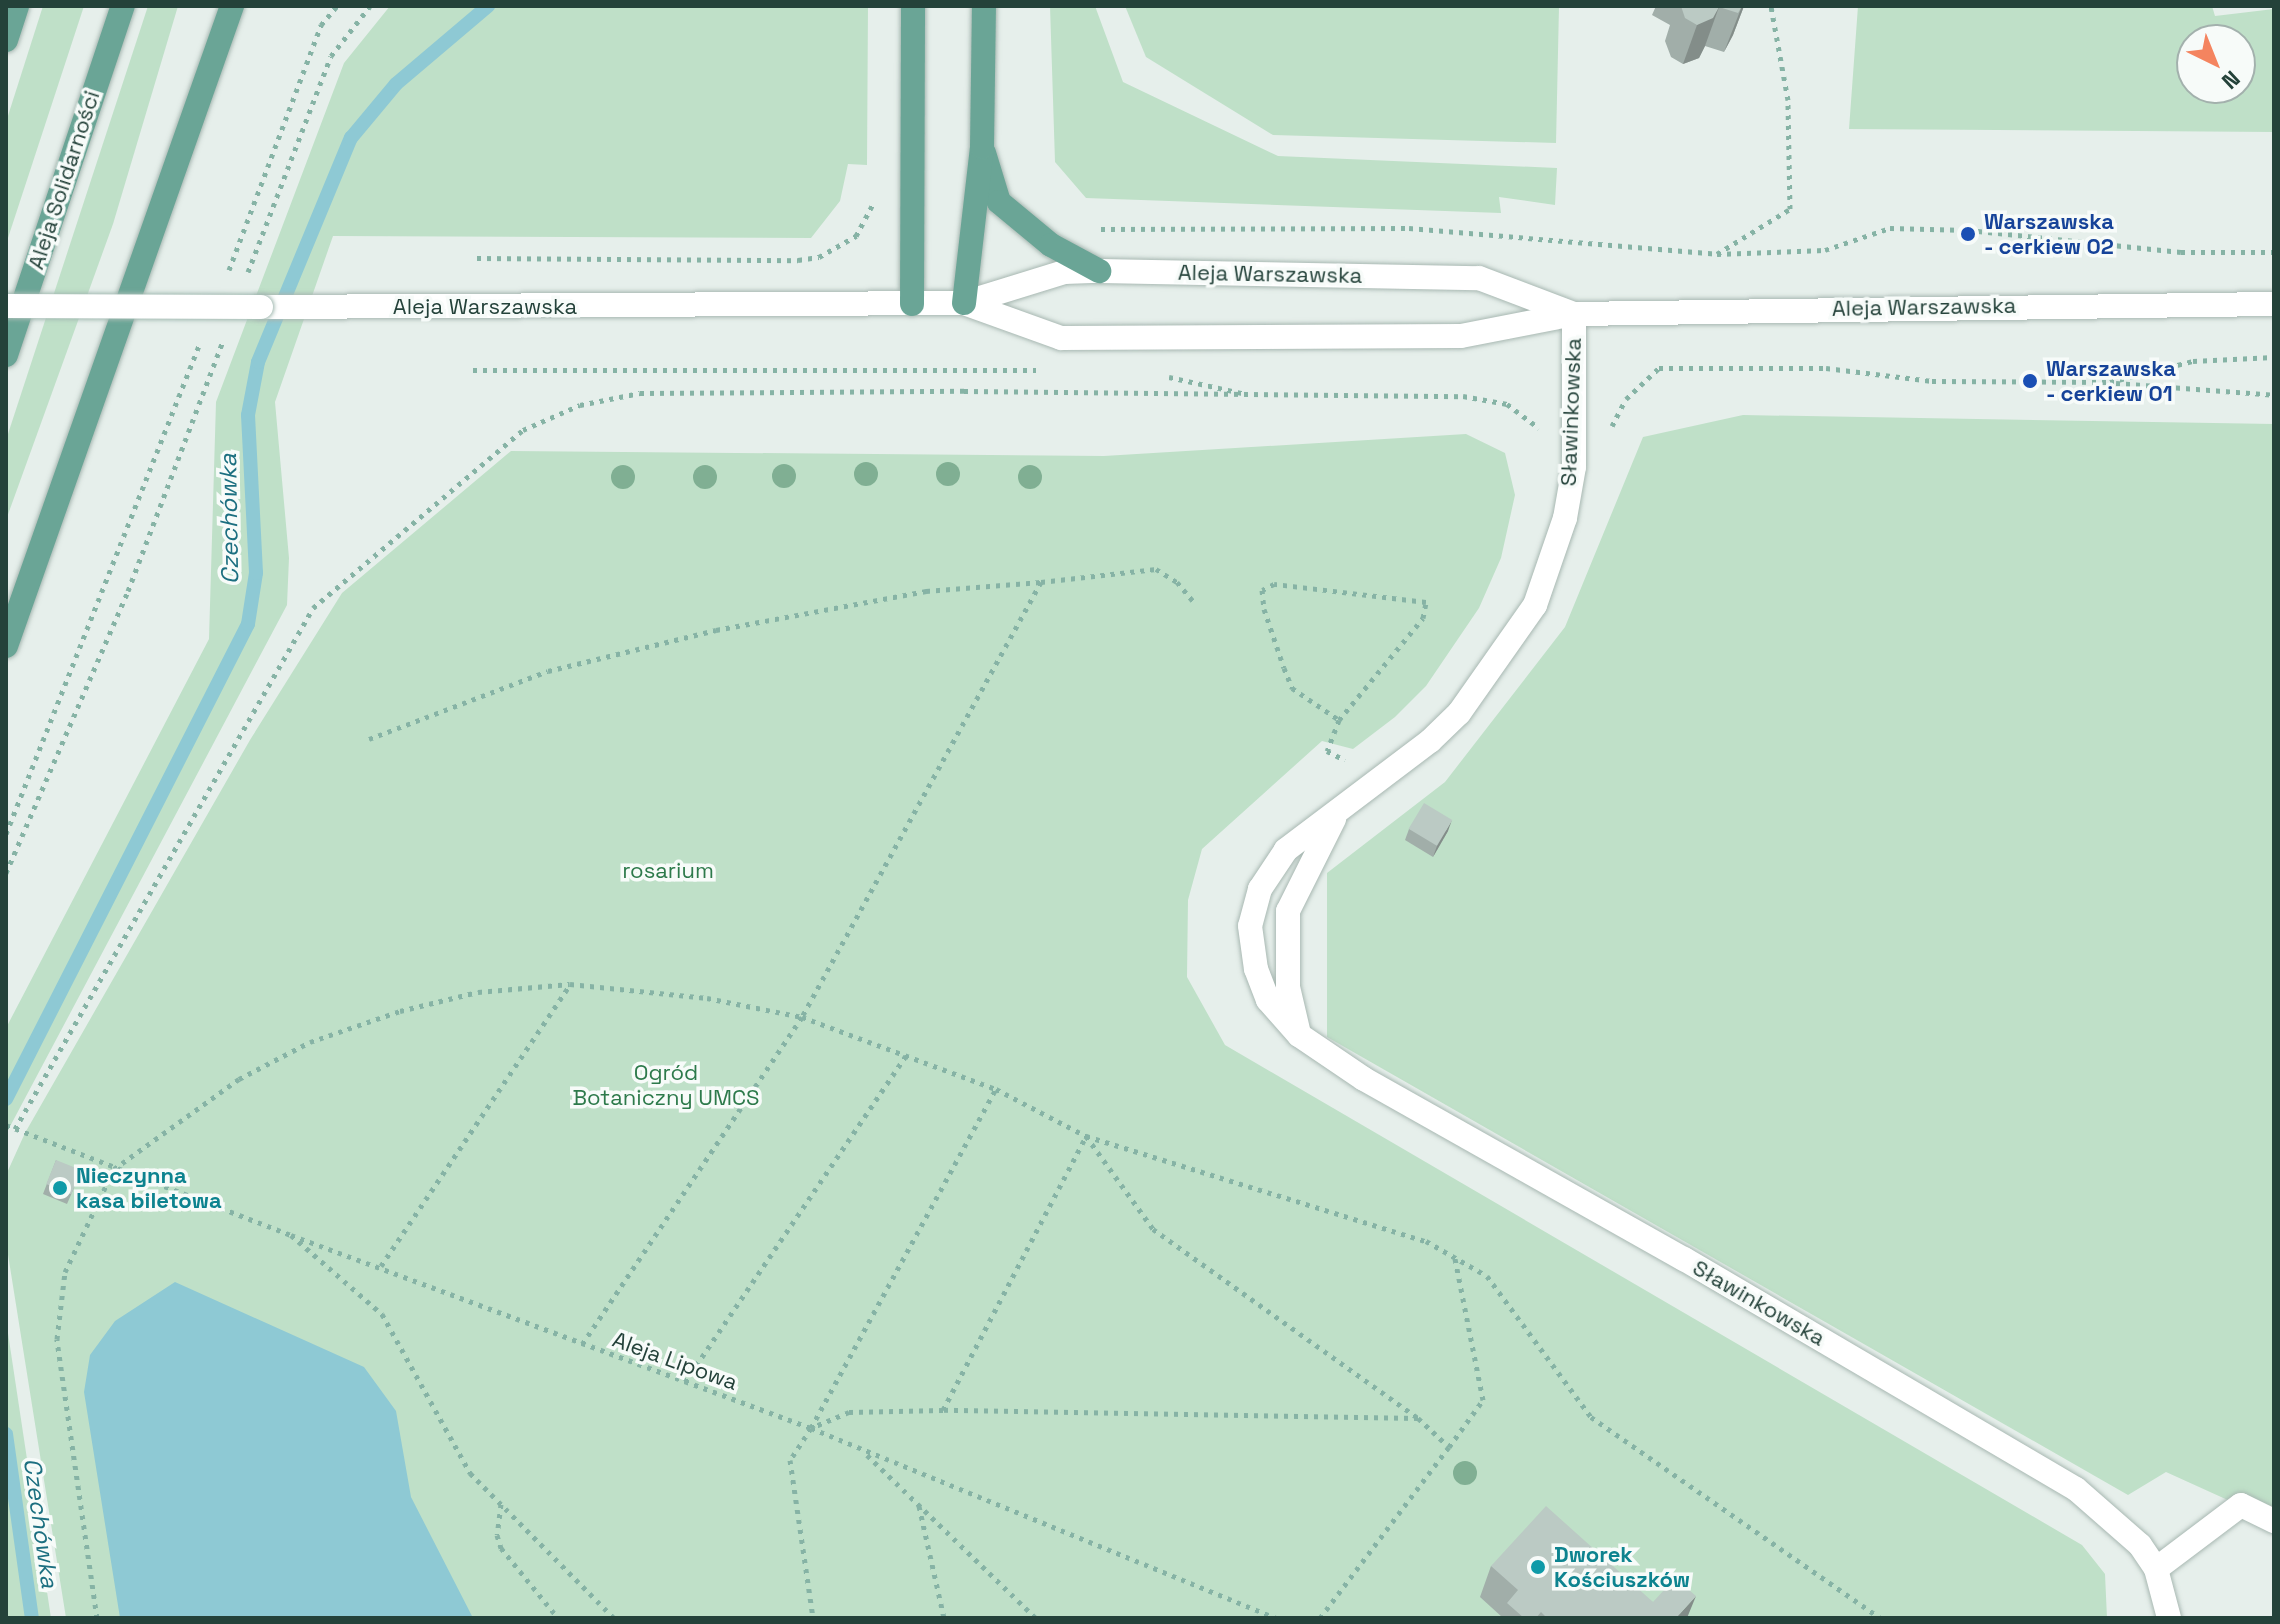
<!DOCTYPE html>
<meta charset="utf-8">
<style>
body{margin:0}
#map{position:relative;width:2280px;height:1624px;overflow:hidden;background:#e6efeb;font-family:"Space Grotesk",sans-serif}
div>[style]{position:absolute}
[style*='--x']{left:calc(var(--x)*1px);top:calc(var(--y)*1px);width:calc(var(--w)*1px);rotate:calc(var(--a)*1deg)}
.green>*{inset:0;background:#bfe0c8}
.water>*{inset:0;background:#8ec9d4}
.stream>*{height:14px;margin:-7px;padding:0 7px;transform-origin:7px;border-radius:7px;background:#8ec9d4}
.path>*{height:5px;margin-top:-2.5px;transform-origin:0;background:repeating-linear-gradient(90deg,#86b3a5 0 4px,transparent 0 10px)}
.roads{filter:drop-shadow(0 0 2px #a8b8b2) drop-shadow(0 0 2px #a8b8b2)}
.lane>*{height:24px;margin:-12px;padding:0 12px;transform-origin:12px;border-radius:12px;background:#fff}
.street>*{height:24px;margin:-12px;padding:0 12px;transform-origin:12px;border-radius:12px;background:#fff}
.secondary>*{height:24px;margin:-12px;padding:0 12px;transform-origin:12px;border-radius:12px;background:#fff}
.primary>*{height:24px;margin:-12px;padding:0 12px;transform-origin:12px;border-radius:12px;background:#6aa596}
.bridges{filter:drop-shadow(0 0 2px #a4bbb3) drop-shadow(0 0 2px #a4bbb3)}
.secondary-bridge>*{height:24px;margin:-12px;padding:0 12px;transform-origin:12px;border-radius:12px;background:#fff}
.trees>*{width:24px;height:24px;margin:-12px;border-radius:50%;background:#80af93}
.wall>*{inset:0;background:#a1aea9}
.shaded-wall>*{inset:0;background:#838d89}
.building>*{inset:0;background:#bbcac4;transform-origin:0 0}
.dots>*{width:22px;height:22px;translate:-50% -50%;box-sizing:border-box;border:4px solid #f7fbf9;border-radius:50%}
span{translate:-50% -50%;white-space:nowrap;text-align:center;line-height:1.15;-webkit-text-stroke:7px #f7fbf9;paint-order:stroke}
.street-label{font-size:22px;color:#24423a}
.transit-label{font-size:22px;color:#164399;font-weight:700}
.left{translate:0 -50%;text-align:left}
.park-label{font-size:22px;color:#2d7a4b}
.culture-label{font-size:22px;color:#0d838f;font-weight:700}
.water-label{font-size:24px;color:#1c6f80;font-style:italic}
.frame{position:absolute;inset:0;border:8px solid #24423a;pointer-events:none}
.north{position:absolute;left:2176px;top:24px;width:80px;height:80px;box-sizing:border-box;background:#f7fbf9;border:2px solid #a3b1ad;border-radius:50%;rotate:137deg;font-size:22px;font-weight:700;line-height:32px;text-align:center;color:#24423a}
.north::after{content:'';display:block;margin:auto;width:28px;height:36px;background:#f4845f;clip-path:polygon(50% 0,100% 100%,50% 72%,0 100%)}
</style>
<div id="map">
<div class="green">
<div style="clip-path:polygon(43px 6px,84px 6px,6px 244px,6px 122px)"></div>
<div style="clip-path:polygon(148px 6px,178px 6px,113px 224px,6px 520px,6px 440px)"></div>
<div style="clip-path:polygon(390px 6px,868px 6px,867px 165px,848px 164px,840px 201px,811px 238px,333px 236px,275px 402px,289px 558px,287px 605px,6px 1134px,6px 1028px,209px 639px,216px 402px,344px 63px)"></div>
<div style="clip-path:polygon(1050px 6px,1095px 6px,1123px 82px,1278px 156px,1557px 168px,1555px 205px,1499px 197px,1501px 213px,1086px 198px,1055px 162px)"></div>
<div style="clip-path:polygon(1125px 6px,1559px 6px,1556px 143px,1273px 135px,1146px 57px)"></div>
<div style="clip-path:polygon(evenodd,1858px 6px,2212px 6px,2215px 16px,2274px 9px,2274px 132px,1849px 129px,1858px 6px,2192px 40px,2240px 40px,2240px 88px,2192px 88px,2192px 40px)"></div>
<div style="clip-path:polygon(1743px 415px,2274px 424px,2274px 1521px,2166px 1472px,2128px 1495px,1327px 1037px,1327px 873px,1445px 782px,1565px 627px,1643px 437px)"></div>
<div style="clip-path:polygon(1466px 434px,1505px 453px,1515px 495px,1501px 558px,1479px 608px,1426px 686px,1395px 717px,1353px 749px,1322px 741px,1202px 849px,1188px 900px,1187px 977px,1225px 1045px,2082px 1545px,2105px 1574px,2107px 1618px,66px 1618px,6px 1242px,6px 1175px,25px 1133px,250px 740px,342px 593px,511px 451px,1104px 456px)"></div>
<div style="clip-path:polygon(6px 1320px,51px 1618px,6px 1618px)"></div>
</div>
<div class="water">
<div style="clip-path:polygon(175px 1282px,364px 1367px,396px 1411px,411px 1497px,473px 1618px,120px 1618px,84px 1392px,90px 1355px,115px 1321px)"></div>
</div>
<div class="stream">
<div style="--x:6;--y:1099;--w:533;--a:-63"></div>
<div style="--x:248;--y:624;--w:52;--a:-81.1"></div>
<div style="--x:256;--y:573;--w:158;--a:-92.9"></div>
<div style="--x:248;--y:415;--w:54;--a:-79.3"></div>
<div style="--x:258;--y:362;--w:243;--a:-67.5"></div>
<div style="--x:351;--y:138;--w:70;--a:-50.2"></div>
<div style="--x:396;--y:84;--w:121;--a:-40.3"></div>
<div style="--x:6;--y:1434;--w:186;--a:82"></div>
</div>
<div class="path">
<div style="--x:1101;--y:229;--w:308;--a:-0.2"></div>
<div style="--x:1409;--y:228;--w:309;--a:4.8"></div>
<div style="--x:1717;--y:254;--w:108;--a:-2.1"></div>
<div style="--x:1825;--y:250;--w:69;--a:-18.7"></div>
<div style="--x:1890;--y:228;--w:78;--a:1.5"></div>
<div style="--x:1968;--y:230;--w:214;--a:5.9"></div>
<div style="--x:2181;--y:252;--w:93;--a:0"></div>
<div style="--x:1717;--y:254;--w:86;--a:-31.7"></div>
<div style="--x:1790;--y:209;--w:109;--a:-91.1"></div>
<div style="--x:1788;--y:100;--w:96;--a:-100.3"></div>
<div style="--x:477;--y:258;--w:321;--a:0.4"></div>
<div style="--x:798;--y:260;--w:21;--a:-8"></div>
<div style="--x:819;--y:257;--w:43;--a:-29.6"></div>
<div style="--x:856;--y:236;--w:38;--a:-62"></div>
<div style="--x:229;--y:270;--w:262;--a:-69.4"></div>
<div style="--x:321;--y:25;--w:25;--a:-50"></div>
<div style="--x:248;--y:272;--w:231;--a:-69"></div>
<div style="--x:331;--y:56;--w:63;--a:-52"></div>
<div style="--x:473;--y:370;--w:563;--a:0"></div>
<div style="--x:1169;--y:377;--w:75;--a:12.4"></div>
<div style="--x:2116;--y:383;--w:158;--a:4.3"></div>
<div style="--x:1612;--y:426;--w:30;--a:-63"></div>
<div style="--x:1626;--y:399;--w:45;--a:-43.2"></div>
<div style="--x:1659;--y:368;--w:167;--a:0"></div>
<div style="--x:1826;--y:368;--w:107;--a:7"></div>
<div style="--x:1932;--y:381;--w:178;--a:0.3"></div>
<div style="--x:2110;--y:382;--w:86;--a:-14.2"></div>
<div style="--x:2193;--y:361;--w:81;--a:-2.8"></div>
<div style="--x:1041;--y:582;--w:116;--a:-6.4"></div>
<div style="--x:1156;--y:569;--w:25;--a:32"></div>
<div style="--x:1177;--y:582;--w:26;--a:50"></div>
<div style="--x:1339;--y:720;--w:132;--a:-50.5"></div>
<div style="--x:1423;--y:618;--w:16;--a:-79"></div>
<div style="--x:1426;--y:602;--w:153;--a:-173.2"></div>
<div style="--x:1274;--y:584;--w:13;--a:153"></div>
<div style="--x:1262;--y:590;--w:19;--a:84"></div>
<div style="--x:1264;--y:609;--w:62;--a:71.3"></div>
<div style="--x:1284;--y:668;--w:22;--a:68"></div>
<div style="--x:1292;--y:688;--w:57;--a:34.2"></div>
<div style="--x:1339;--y:720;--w:33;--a:111"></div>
<div style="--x:1327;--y:751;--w:20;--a:27"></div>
<div style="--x:369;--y:739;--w:191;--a:-20.8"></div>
<div style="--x:548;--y:671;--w:173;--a:-13.7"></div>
<div style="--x:716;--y:630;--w:214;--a:-10.5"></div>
<div style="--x:926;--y:591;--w:115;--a:-4.5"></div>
<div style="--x:1041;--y:582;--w:496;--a:118.8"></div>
<div style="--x:802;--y:1017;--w:394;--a:123.9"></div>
<div style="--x:6;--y:834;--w:528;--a:-68.44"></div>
<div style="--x:6;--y:873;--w:307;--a:-66.6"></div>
<div style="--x:128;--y:591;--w:267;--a:-69.2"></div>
<div style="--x:6;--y:1125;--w:305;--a:21.1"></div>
<div style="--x:291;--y:1235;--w:121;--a:41"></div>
<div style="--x:382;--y:1314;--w:182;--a:61"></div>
<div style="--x:470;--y:1473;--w:204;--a:45.2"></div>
<div style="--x:15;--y:1129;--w:600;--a:-60.23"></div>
<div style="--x:313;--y:608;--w:275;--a:-40.3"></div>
<div style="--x:523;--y:430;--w:62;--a:-23.7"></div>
<div style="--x:580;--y:405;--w:61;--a:-11.3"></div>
<div style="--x:640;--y:393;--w:324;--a:-0.4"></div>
<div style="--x:964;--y:391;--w:499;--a:0.6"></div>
<div style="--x:1463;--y:396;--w:45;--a:10.3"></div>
<div style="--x:1507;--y:404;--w:40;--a:37"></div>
<div style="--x:291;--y:1235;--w:555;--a:20.36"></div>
<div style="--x:811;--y:1428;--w:502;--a:22.23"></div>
<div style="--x:381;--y:1266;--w:339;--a:-56.1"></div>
<div style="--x:685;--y:1382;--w:394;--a:-55.9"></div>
<div style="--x:943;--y:1410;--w:309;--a:-62.4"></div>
<div style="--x:1086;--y:1136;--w:356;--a:17.2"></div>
<div style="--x:1426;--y:1241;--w:70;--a:29.8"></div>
<div style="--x:1487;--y:1276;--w:175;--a:53.6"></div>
<div style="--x:1591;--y:1417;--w:352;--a:34.8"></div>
<div style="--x:1418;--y:1418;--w:475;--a:-179"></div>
<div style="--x:943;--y:1410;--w:94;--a:178.8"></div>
<div style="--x:849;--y:1412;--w:41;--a:157.2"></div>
<div style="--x:811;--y:1428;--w:386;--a:-61.4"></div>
<div style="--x:996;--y:1089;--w:102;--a:27.6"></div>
<div style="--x:1086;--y:1136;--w:115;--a:54.2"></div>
<div style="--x:1153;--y:1229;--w:325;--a:35.5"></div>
<div style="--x:1418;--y:1418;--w:42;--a:43.1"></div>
<div style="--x:1449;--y:1447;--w:58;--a:-54.1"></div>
<div style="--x:1483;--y:1400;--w:145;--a:-101.2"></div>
<div style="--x:811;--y:1428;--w:38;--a:123"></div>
<div style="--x:790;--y:1460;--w:160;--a:81.7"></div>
<div style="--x:867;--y:1455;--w:235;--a:44"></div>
<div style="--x:501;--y:1504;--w:31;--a:97"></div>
<div style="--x:497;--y:1535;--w:14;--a:73"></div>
<div style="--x:501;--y:1548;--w:90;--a:50.8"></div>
<div style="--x:919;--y:1506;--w:115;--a:77.4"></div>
<div style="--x:97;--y:1618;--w:282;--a:-98.2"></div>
<div style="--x:57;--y:1339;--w:67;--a:-83.2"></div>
<div style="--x:65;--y:1272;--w:114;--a:-64.6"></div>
<div style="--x:114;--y:1169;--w:154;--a:-35.8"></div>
<div style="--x:239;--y:1079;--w:80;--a:-27.5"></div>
<div style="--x:310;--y:1042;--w:95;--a:-19"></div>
<div style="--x:400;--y:1011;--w:80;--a:-13.7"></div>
<div style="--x:478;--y:992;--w:92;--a:-5"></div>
<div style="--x:570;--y:984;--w:138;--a:5.8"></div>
<div style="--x:707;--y:998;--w:97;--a:11.3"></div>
<div style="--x:802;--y:1017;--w:207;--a:20.4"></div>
<div style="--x:1320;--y:1618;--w:214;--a:-53"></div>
</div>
<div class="roads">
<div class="lane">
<div style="--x:2156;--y:1569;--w:106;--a:-37"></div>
<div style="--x:2241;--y:1505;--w:37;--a:26"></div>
</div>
<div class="street">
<div style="--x:1574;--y:314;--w:153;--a:90"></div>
<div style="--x:1574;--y:467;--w:52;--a:100"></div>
<div style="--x:1565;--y:518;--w:92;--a:109"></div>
<div style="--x:1535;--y:605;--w:132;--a:125.1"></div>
<div style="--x:1459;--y:713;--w:40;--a:136"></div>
<div style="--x:1430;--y:741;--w:181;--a:142.9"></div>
<div style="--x:1286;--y:850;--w:47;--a:123.7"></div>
<div style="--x:1260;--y:889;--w:38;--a:105"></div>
<div style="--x:1250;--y:926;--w:43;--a:82.1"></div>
<div style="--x:1256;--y:969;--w:33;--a:69"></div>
<div style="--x:1268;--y:1000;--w:47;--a:48.5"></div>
<div style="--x:1299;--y:1035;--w:78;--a:34.1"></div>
<div style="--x:1364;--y:1079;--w:367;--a:29.4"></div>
<div style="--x:1684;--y:1259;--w:454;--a:30.4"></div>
<div style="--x:2076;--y:1489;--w:85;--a:41.2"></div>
<div style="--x:2140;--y:1545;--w:29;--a:56"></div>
<div style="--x:2156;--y:1569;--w:51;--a:75.1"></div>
<div style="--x:1299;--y:1034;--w:48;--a:-103.2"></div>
<div style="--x:1288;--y:987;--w:76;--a:-90"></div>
<div style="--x:1288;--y:911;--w:103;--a:-63.4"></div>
</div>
<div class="secondary">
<div style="--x:964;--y:303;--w:103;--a:19.8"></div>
<div style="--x:1061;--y:338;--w:400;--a:-0.3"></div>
<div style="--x:1461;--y:336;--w:115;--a:-11"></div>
<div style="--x:1574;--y:314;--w:700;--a:-0.82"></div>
<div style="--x:261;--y:307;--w:703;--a:-0.33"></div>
<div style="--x:964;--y:303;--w:105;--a:-17.2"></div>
<div style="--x:1064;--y:272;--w:35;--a:-2"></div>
<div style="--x:1099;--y:271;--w:380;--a:1.1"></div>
<div style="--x:1479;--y:278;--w:102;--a:20.8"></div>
</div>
<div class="primary">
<div style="--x:6;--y:40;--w:36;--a:-72"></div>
<div style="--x:984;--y:153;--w:51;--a:73"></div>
<div style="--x:999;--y:202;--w:67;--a:39.6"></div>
<div style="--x:1051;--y:245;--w:55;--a:28.4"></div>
<div style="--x:964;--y:303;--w:157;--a:-83.4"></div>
<div style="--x:982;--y:147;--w:141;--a:-89.2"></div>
<div style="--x:912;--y:304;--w:298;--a:-89.8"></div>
<div style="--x:6;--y:355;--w:368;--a:-71.5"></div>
<div style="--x:6;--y:646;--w:679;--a:-70.55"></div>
</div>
</div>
<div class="bridges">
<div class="secondary-bridge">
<div style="--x:6;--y:306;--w:255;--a:0.2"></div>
</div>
</div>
<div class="trees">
<div style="left:866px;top:474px"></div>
<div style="left:948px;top:474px"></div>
<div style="left:784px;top:476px"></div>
<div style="left:623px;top:477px"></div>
<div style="left:705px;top:477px"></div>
<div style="left:1030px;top:477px"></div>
<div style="left:1465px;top:1473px"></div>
</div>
<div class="wall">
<div style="clip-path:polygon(1656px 6px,1744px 6px,1733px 35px,1724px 52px,1705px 46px,1699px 58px,1683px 64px,1671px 57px,1665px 41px,1670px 25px,1652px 15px)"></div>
<div style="clip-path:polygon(1409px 829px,1448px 831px,1433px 857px,1405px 840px)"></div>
<div style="clip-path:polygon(56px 1160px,77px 1181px,67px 1204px,43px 1194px)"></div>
<div style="clip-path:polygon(1491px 1566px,1653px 1602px,1687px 1618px,1501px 1618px,1502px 1617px,1480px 1597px)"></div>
</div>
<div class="shaded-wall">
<div style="clip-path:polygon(1742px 6px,1744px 6px,1733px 35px,1724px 52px)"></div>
<div style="clip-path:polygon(1719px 7px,1705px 46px,1699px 58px,1683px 64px,1697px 25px)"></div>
<div style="clip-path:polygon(1452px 820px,1448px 831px,1433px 857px,1437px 846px)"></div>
<div style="clip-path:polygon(1696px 1596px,1687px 1618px,1676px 1618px)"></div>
</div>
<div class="building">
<div style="clip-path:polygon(1681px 6px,1742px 6px,1738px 13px,1719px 7px,1713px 18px,1697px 25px,1685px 18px)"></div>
<div style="left:1424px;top:803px;width:33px;height:30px;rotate:31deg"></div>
<div style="left:56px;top:1160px;width:27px;height:26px;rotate:22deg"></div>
<div style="clip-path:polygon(1546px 1506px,1653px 1602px,1675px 1578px,1696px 1596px,1676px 1618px,1547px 1618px,1541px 1612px,1536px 1618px,1524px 1618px,1507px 1603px,1518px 1590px,1491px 1566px)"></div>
</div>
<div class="dots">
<div style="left:1968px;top:234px;background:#1a4fb4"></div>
<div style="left:2030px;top:381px;background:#1a4fb4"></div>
<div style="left:60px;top:1188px;background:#0f9aa8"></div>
<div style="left:1538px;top:1567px;background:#0f9aa8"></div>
</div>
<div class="street-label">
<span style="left:64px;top:180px;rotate:-72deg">Aleja Solidarności</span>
<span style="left:1270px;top:274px;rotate:1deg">Aleja Warszawska</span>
<span style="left:485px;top:307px">Aleja Warszawska</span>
<span style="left:1924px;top:307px;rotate:-1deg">Aleja Warszawska</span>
<span style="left:1571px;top:412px;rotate:-88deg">Sławinkowska</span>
<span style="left:1759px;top:1303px;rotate:30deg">Sławinkowska</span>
<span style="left:675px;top:1361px;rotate:20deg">Aleja Lipowa</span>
</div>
<div class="transit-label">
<span class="left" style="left:1984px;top:234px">Warszawska<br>- cerkiew 02</span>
<span class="left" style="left:2046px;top:381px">Warszawska<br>- cerkiew 01</span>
</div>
<div class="park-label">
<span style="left:668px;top:871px">rosarium</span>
<span style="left:666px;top:1085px">Ogród<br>Botaniczny UMCS</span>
</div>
<div class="culture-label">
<span class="left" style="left:76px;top:1188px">Nieczynna<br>kasa biletowa</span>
<span class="left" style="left:1554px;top:1567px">Dworek<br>Kościuszków</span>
</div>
<div class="water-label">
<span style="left:229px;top:519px;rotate:-91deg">Czechówka</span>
<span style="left:41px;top:1523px;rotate:82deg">Czechówka</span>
</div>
<div class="frame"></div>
<div class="north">N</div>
</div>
